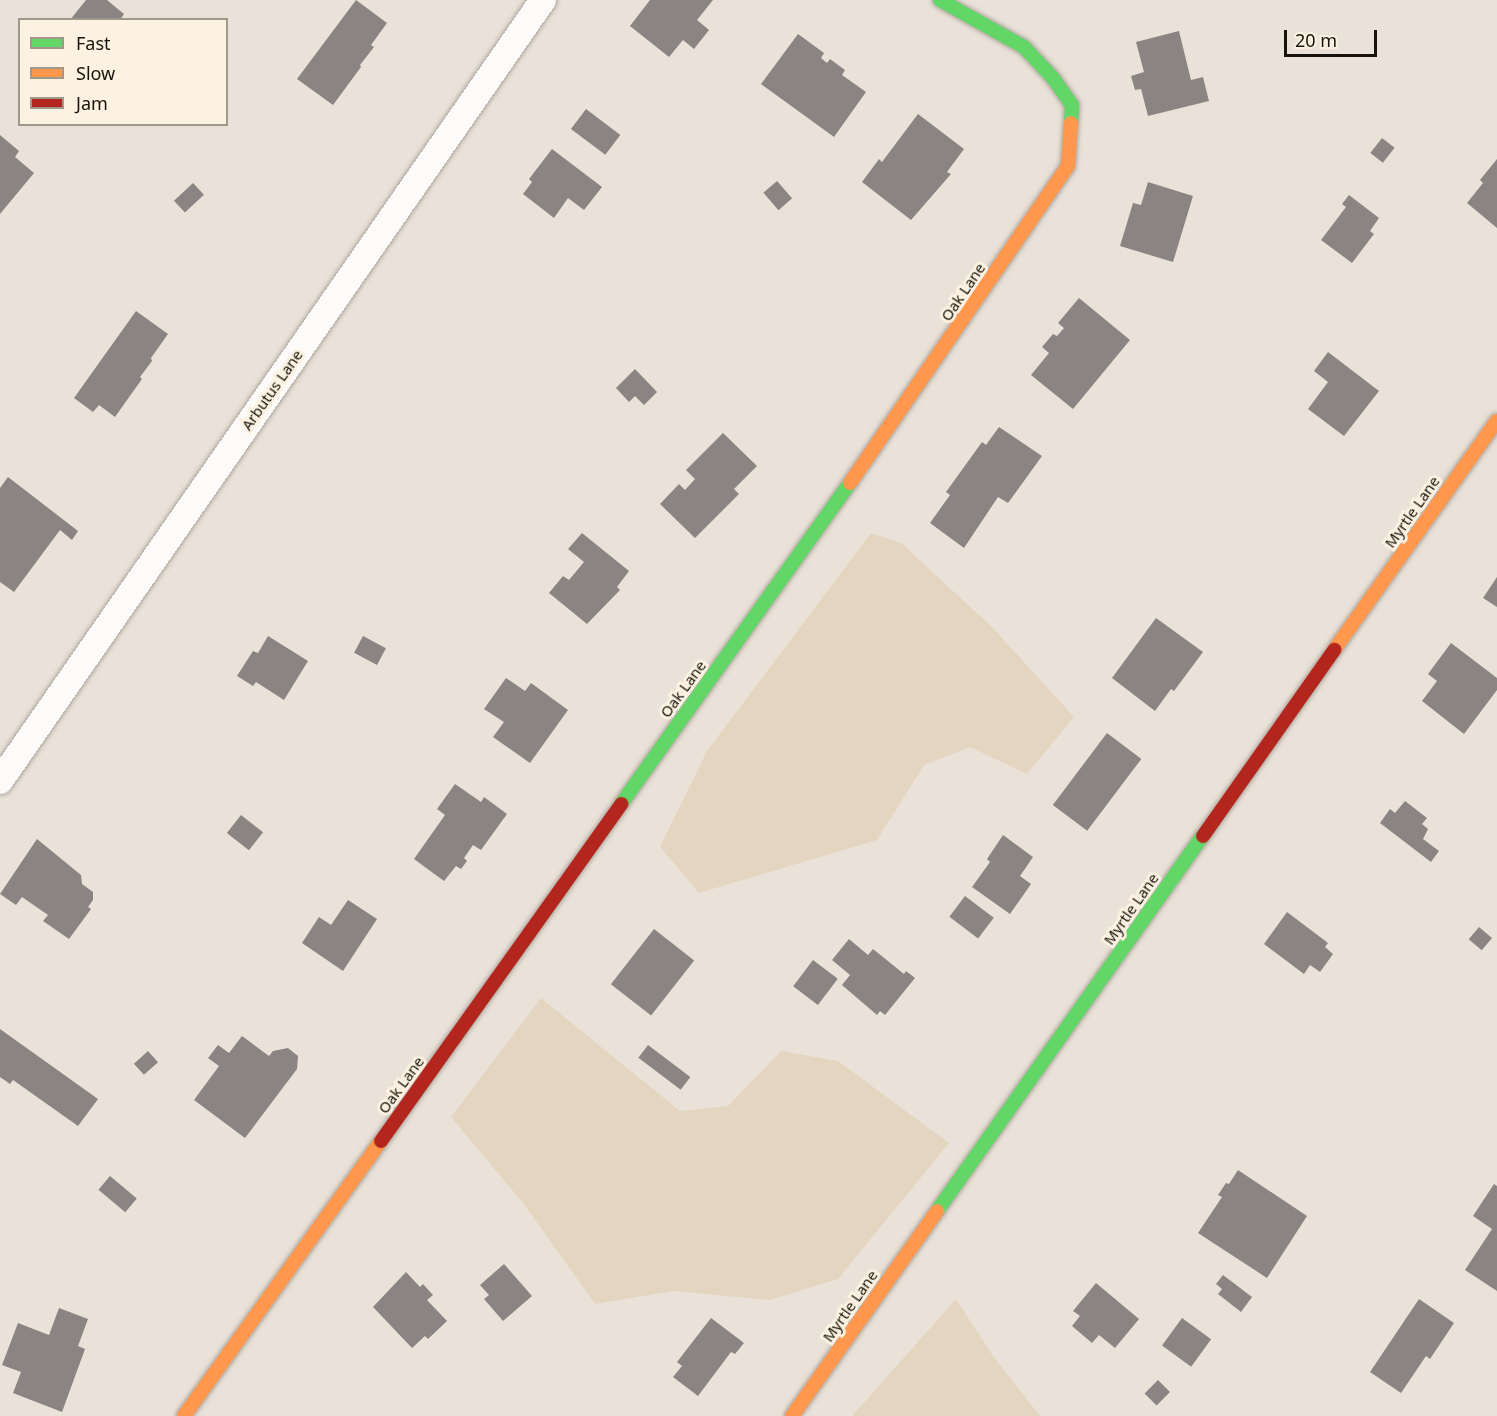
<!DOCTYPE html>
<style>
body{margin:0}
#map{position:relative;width:1497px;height:1416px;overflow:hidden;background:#eae2d8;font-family:"Noto Sans",sans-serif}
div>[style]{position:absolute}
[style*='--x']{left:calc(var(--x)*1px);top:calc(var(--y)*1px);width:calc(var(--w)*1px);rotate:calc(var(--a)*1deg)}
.green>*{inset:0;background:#e4d5c0}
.building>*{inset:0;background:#8a8483;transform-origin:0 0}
.roads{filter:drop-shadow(0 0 2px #aea79f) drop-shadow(0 0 2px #aea79f)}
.street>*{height:26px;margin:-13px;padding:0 13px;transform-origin:13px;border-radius:13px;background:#fcfbf9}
.fast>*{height:14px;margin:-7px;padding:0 7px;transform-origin:7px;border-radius:7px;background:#63d668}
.slow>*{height:14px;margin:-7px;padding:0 7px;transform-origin:7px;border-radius:7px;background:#ff974d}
.jam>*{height:14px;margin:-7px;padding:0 7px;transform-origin:7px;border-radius:7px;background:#b3261e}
span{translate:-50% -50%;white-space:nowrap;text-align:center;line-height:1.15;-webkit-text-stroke:6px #fdf1e1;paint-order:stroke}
.street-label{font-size:15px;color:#17130c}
.legend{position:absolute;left:18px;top:18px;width:210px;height:108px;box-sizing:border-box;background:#fdf1e1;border:2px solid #a1988c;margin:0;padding:8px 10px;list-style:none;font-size:18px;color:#17130c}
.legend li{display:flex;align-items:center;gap:12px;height:30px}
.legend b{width:30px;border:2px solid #a1988c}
.scale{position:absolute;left:1284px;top:30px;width:93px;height:27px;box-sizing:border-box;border:3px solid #17130c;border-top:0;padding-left:8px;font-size:18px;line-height:21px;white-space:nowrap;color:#17130c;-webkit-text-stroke:4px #fdf1e1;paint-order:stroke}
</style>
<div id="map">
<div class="green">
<div style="clip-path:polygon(871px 533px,901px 543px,992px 627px,1074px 717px,1027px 774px,970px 747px,924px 765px,877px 840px,699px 893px,660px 847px,707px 751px)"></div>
<div style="clip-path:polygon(541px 998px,680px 1111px,728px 1106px,781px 1051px,838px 1061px,949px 1143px,838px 1279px,770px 1300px,673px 1291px,595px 1304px,523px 1203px,451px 1117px)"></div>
<div style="clip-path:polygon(956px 1299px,993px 1356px,1040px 1416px,852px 1416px)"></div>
</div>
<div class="building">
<div style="clip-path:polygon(86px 0,107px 0,124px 14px,120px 20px,70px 20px)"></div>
<div style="clip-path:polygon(356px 0,387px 23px,371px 45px,374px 47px,360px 65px,361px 67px,333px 105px,297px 79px)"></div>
<div style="clip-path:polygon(650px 0,713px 0,697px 20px,709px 30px,694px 49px,683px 40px,669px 57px,630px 26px)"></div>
<div style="clip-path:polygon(1179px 31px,1191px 80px,1203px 77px,1209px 101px,1148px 116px,1141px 89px,1135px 90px,1131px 76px,1144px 72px,1136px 42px)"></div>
<div style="clip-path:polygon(798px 34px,824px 53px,821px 58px,827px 63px,830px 59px,845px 70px,842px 75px,866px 92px,834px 137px,761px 84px)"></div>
<div style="left:586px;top:109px;width:43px;height:25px;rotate:37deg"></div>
<div style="clip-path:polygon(918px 114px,964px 149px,947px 172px,951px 174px,911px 220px,862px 182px,879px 159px,882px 162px)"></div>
<div style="clip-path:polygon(0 135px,19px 151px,15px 157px,34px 173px,0 214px)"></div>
<div style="left:1382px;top:138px;width:16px;height:19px;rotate:38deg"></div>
<div style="clip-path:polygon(552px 149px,602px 187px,584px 210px,568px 198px,554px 218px,523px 194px,532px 182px,529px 179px)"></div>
<div style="clip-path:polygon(1497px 159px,1497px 228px,1467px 203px,1483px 183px,1480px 180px)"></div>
<div style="left:777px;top:181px;width:23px;height:18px;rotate:49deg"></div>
<div style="clip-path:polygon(1148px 182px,1193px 196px,1173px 262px,1120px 246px,1133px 203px,1141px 205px)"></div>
<div style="left:193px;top:183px;width:16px;height:26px;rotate:47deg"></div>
<div style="clip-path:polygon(1349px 195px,1379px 218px,1370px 231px,1374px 234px,1352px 263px,1321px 240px,1346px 207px,1342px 204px)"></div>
<div style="clip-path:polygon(1079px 298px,1130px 340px,1073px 409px,1031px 375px,1049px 353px,1042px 347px,1053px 334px,1057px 336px,1064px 328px,1058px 323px)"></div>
<div style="clip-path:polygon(136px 311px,168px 334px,151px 358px,152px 361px,140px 377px,142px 379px,115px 417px,99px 405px,93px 412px,74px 398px)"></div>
<div style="clip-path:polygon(1328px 352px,1379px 391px,1344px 436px,1308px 409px,1328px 382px,1314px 371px)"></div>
<div style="clip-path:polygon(635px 369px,657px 392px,644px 405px,635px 396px,629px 402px,616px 388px)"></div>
<div style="clip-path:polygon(999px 427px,1042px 456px,1008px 503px,998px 497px,964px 548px,930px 523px,950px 495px,946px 492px,982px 442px,986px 445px)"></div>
<div style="clip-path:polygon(723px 433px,757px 466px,734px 489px,739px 494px,695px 538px,660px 504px,679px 484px,685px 490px,695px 479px,686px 470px)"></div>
<div style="clip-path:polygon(8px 477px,78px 531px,72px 540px,60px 530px,14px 592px,0 582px,0 488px)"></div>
<div style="clip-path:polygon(582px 533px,629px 571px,617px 587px,620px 590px,587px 624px,549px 593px,563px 576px,569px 580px,584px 562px,568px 549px)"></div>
<div style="clip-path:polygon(1497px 577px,1497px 607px,1483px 598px)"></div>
<div style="clip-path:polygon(1156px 618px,1203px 652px,1174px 691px,1171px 689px,1155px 711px,1112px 678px)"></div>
<div style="clip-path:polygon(268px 636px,308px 661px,284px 700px,256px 682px,253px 686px,237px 676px,253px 651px,258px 653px)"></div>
<div style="left:363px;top:636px;width:26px;height:19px;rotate:28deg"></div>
<div style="clip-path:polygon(1451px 643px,1497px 678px,1497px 690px,1464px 734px,1422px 701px,1437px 681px,1428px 674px)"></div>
<div style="clip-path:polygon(506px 678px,525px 691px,531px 683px,568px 710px,530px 763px,493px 737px,504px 722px,484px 709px)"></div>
<div style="left:1107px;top:733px;width:43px;height:90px;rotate:37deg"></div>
<div style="clip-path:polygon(455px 784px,481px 802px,484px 797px,507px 814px,481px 850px,473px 845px,464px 858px,467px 861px,461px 869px,456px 866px,444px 881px,414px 859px,445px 815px,437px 809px)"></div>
<div style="clip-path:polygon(1405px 801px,1427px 818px,1422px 824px,1428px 829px,1423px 839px,1439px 851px,1431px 862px,1380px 823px,1390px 809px,1395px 813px)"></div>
<div style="left:241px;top:815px;width:28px;height:23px;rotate:38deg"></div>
<div style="clip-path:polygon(1003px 835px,1033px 857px,1020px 876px,1031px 884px,1010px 914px,972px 887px,990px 862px,987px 859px)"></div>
<div style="clip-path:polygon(37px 839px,81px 875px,82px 884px,93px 892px,93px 900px,88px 907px,91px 909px,69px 939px,43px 921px,48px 915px,22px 897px,16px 905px,0 894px)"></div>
<div style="left:965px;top:896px;width:36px;height:26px;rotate:37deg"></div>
<div style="clip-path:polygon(348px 900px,377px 919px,343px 971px,302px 943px,319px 917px,331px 925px)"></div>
<div style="clip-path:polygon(1287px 912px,1328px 943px,1325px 947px,1333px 954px,1320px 972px,1310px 965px,1304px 974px,1264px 944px)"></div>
<div style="left:1479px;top:927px;width:17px;height:16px;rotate:40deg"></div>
<div style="left:654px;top:929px;width:51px;height:70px;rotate:38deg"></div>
<div style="clip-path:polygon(849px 939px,868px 955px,873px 949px,904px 974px,906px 971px,915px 978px,885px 1015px,880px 1011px,877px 1015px,842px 985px,850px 975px,832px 960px)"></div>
<div style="left:813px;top:960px;width:31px;height:33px;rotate:37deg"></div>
<div style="clip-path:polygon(0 1029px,98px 1099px,78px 1126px,13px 1080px,10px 1084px,0 1077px)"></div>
<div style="clip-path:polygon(242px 1036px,269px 1056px,273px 1051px,288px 1048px,298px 1056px,297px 1069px,245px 1138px,194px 1100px,219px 1066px,208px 1058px,218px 1045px,229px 1053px)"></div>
<div style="left:648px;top:1045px;width:53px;height:16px;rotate:37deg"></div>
<div style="left:148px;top:1051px;width:15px;height:19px;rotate:48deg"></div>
<div style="clip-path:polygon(1238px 1170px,1307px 1216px,1267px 1278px,1198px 1233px,1222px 1197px,1218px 1195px,1226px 1183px,1229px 1184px)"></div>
<div style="left:110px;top:1176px;width:35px;height:18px;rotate:40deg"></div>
<div style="clip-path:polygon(1494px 1184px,1497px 1186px,1497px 1291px,1465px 1270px,1492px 1229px,1473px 1216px)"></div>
<div style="clip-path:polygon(504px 1264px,532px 1296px,503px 1321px,484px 1299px,489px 1295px,480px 1285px)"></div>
<div style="clip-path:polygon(406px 1272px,420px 1287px,423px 1284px,433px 1295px,427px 1300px,447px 1321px,428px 1339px,425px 1336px,412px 1348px,373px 1307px)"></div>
<div style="clip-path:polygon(1223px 1275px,1252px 1297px,1241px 1312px,1218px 1294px,1222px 1289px,1216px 1284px)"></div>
<div style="clip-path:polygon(1096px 1283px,1139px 1319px,1115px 1348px,1099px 1335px,1092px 1343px,1072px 1326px,1080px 1316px,1073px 1311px)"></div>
<div style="clip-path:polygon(1419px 1299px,1454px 1323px,1430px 1359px,1426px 1356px,1401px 1393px,1370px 1372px)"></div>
<div style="clip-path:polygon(59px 1308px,88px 1319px,78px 1346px,85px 1349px,62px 1412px,13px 1393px,21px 1372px,2px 1365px,18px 1323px,49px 1335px)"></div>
<div style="clip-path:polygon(711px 1318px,744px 1343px,735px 1354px,731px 1352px,698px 1396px,673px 1377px,682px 1366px,677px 1362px)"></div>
<div style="left:1182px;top:1318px;width:36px;height:34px;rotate:36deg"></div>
<div style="left:1158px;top:1380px;width:17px;height:19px;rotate:45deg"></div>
</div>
<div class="roads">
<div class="street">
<div style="--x:0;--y:781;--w:951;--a:-55.19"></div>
</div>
<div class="fast">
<div style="--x:940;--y:0;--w:96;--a:29.2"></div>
<div style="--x:1024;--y:47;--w:42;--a:46.9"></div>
<div style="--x:1053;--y:78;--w:33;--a:55"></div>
<div style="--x:1072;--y:105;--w:18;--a:93"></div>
<div style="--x:621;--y:804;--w:394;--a:-54.5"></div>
<div style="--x:937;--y:1211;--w:460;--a:-54.7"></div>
</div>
<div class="slow">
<div style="--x:850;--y:483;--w:385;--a:-55.5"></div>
<div style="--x:1068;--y:166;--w:43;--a:-86"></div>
<div style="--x:1334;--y:650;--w:281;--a:-54.6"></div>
<div style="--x:184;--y:1416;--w:338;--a:-54.4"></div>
<div style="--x:792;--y:1416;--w:251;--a:-54.7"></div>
</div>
<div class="jam">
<div style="--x:1203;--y:836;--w:228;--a:-54.8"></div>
<div style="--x:381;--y:1141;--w:414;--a:-54.5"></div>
</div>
</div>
<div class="street-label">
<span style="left:963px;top:292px;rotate:-56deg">Oak Lane</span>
<span style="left:272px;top:390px;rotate:-55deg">Arbutus Lane</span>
<span style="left:1412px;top:512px;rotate:-55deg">Myrtle Lane</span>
<span style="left:683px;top:689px;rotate:-54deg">Oak Lane</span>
<span style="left:1131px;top:909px;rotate:-55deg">Myrtle Lane</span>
<span style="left:401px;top:1085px;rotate:-54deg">Oak Lane</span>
<span style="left:850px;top:1306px;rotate:-55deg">Myrtle Lane</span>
</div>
<ul class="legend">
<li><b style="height:8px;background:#63d668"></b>Fast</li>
<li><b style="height:8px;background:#ff974d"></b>Slow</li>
<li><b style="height:8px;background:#b3261e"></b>Jam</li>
</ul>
<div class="scale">20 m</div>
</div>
